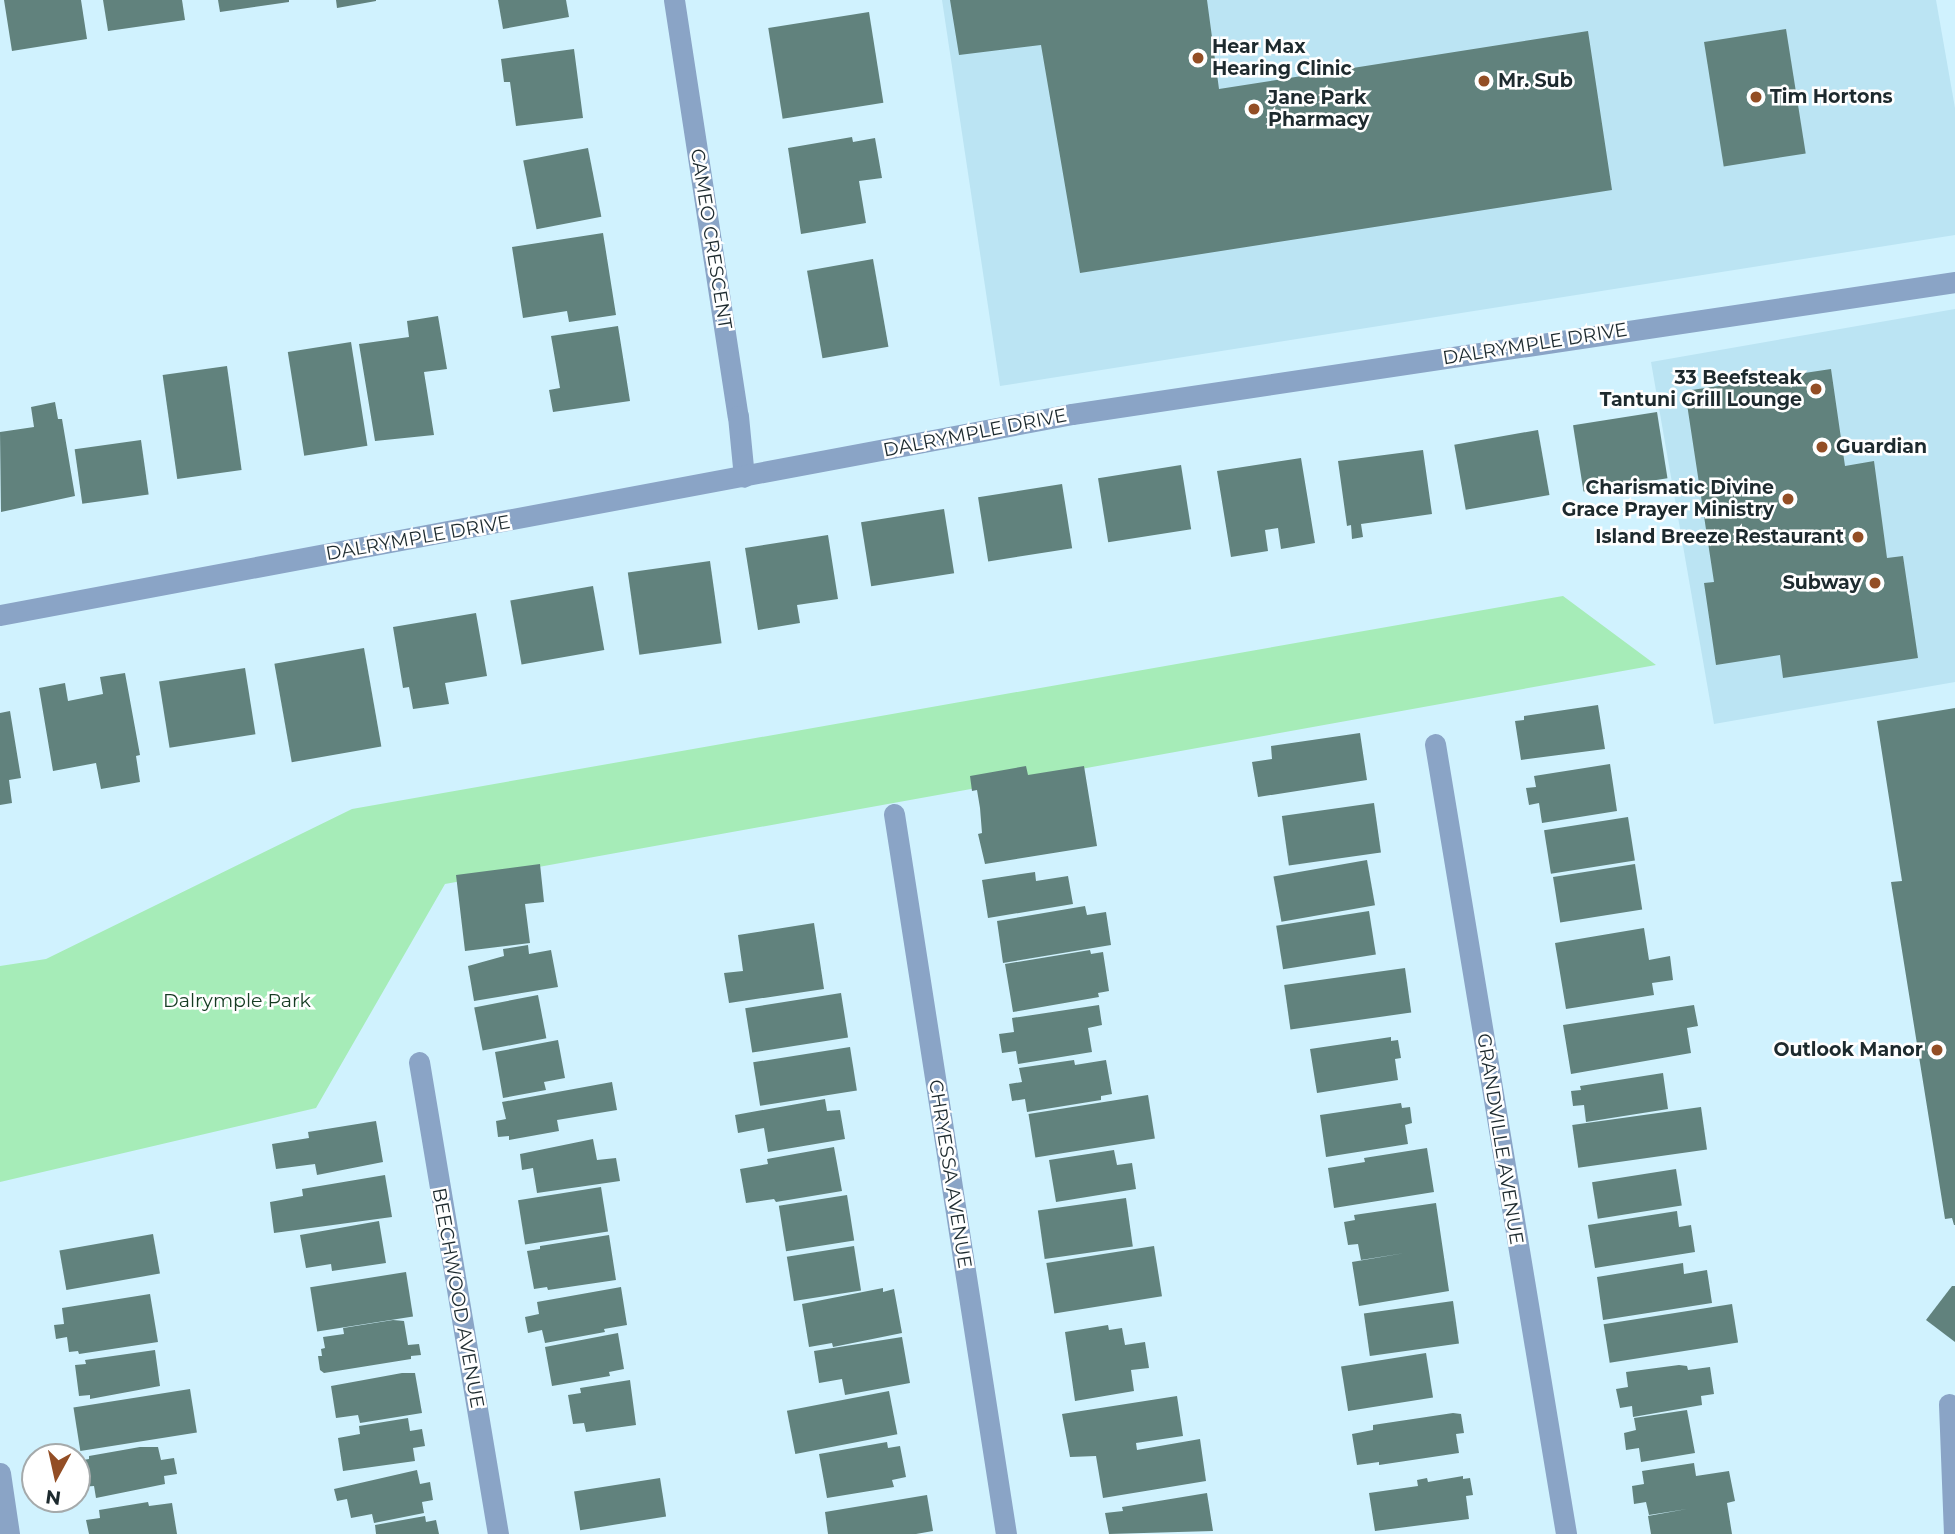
<!DOCTYPE html>
<style>
body{margin:0}
#map{position:relative;width:1955px;height:1534px;overflow:hidden;background:#d0f2fe;font-family:Montserrat,sans-serif}
div>[style]{position:absolute}
[style*='--x']{left:calc(var(--x)*1px);top:calc(var(--y)*1px);width:calc(var(--w)*1px);rotate:calc(var(--a)*1deg)}
.built>*{inset:0;background:#bbe4f3}
.green>*{inset:0;background:#a6ecb8}
.building>*{inset:0;background:#61827d;transform-origin:0 0}
.minor>*{height:21px;margin:-10.5px;padding:0 10.5px;transform-origin:10.5px;border-radius:10.5px;background:#8aa4c6}
.dots>*{width:19px;height:19px;translate:-50% -50%;box-sizing:border-box;border:4px solid #fff;border-radius:50%}
span{translate:-50% -50%;white-space:nowrap;text-align:center;line-height:1.15;-webkit-text-stroke:5px #fff;paint-order:stroke}
.poi-label{font-size:19px;color:#1d2a2e;font-weight:700}
.left{translate:0 -50%;text-align:left}
.right{translate:-100% -50%;text-align:right}
.street-label{font-size:19px;color:#1d2a2e}
.park-label{font-size:19px;color:#163c23}
.north{position:absolute;left:21px;top:1443px;width:70px;height:70px;box-sizing:border-box;background:#fff;border:2px solid #a5aaab;border-radius:50%;rotate:188deg;font-size:19px;font-weight:700;line-height:28px;text-align:center;color:#1d2a2e}
.north::after{content:'';display:block;margin:auto;width:24px;height:32px;background:#934e25;clip-path:polygon(50% 0,100% 100%,50% 72%,0 100%)}
</style>
<div id="map">
<div class="built">
<div style="clip-path:polygon(942px 0,1936px 0,1955px 108px,1955px 235px,1000px 386px)"></div>
<div style="clip-path:polygon(1955px 309px,1955px 682px,1714px 724px,1651px 362px)"></div>
</div>
<div class="green">
<div style="clip-path:polygon(1563px 596px,1656px 665px,445px 884px,316px 1108px,0 1182px,0 966px,46px 959px,352px 809px)"></div>
</div>
<div class="building">
<div style="clip-path:polygon(4px 0,81px 0,87px 39px,12px 51px)"></div>
<div style="clip-path:polygon(103px 0,182px 0,185px 20px,108px 31px)"></div>
<div style="clip-path:polygon(218px 0,289px 0,289px 2px,220px 12px)"></div>
<div style="clip-path:polygon(336px 0,376px 0,376px 1px,337px 8px)"></div>
<div style="clip-path:polygon(498px 0,566px 0,569px 17px,503px 29px)"></div>
<div style="clip-path:polygon(950px 0,1207px 0,1219px 89px,1588px 31px,1612px 190px,1080px 273px,1041px 45px,959px 55px)"></div>
<div style="left:869px;top:12px;width:92px;height:102px;rotate:81deg"></div>
<div style="left:1786px;top:29px;width:126px;height:83px;rotate:81deg"></div>
<div style="clip-path:polygon(574px 49px,583px 118px,516px 126px,510px 82px,504px 82px,501px 59px)"></div>
<div style="clip-path:polygon(852px 137px,853px 142px,875px 138px,882px 178px,859px 181px,866px 223px,801px 234px,788px 148px)"></div>
<div style="left:588px;top:148px;width:70px;height:66px;rotate:79deg"></div>
<div style="clip-path:polygon(603px 233px,616px 315px,569px 322px,567px 311px,523px 318px,512px 247px)"></div>
<div style="left:873px;top:259px;width:89px;height:67px;rotate:80deg"></div>
<div style="clip-path:polygon(438px 316px,447px 369px,424px 372px,434px 435px,375px 441px,359px 344px,409px 337px,407px 321px)"></div>
<div style="clip-path:polygon(618px 326px,630px 401px,553px 412px,549px 390px,560px 388px,551px 336px)"></div>
<div style="left:351px;top:342px;width:105px;height:64px;rotate:81deg"></div>
<div style="left:227px;top:366px;width:105px;height:65px;rotate:82deg"></div>
<div style="clip-path:polygon(1831px 369px,1845px 466px,1874px 461px,1887px 558px,1903px 556px,1918px 658px,1783px 678px,1780px 655px,1716px 665px,1704px 583px,1714px 582px,1685px 391px)"></div>
<div style="clip-path:polygon(55px 402px,58px 419px,62px 419px,75px 496px,1px 512px,0 432px,34px 427px,31px 407px)"></div>
<div style="left:1657px;top:412px;width:67px;height:85px;rotate:81deg"></div>
<div style="left:1538px;top:430px;width:66px;height:85px;rotate:80deg"></div>
<div style="left:141px;top:440px;width:55px;height:67px;rotate:82deg"></div>
<div style="clip-path:polygon(1423px 450px,1432px 514px,1361px 524px,1363px 537px,1352px 539px,1351px 525px,1347px 526px,1338px 461px)"></div>
<div style="clip-path:polygon(1301px 458px,1315px 543px,1281px 549px,1278px 528px,1265px 530px,1268px 551px,1231px 557px,1217px 471px)"></div>
<div style="left:1181px;top:465px;width:65px;height:84px;rotate:81deg"></div>
<div style="left:1062px;top:484px;width:65px;height:85px;rotate:81deg"></div>
<div style="left:944px;top:509px;width:65px;height:84px;rotate:81deg"></div>
<div style="clip-path:polygon(828px 535px,838px 599px,797px 605px,800px 623px,758px 630px,745px 548px)"></div>
<div style="left:710px;top:561px;width:83px;height:83px;rotate:82deg"></div>
<div style="left:593px;top:586px;width:65px;height:84px;rotate:80deg"></div>
<div style="clip-path:polygon(476px 613px,487px 676px,445px 683px,449px 704px,413px 709px,409px 687px,403px 688px,393px 627px)"></div>
<div style="left:364px;top:648px;width:100px;height:91px;rotate:80deg"></div>
<div style="left:245px;top:668px;width:67px;height:87px;rotate:81deg"></div>
<div style="clip-path:polygon(125px 673px,140px 755px,136px 756px,140px 782px,101px 789px,96px 763px,53px 771px,39px 688px,65px 683px,68px 701px,103px 694px,100px 677px)"></div>
<div style="clip-path:polygon(1598px 705px,1605px 749px,1521px 760px,1515px 721px,1524px 720px,1524px 716px)"></div>
<div style="clip-path:polygon(1955px 708px,1955px 1225px,1954px 1225px,1952px 1218px,1945px 1219px,1891px 882px,1902px 881px,1877px 721px)"></div>
<div style="clip-path:polygon(10px 711px,21px 778px,9px 780px,12px 803px,0 805px,0 713px)"></div>
<div style="clip-path:polygon(1360px 733px,1367px 780px,1258px 797px,1252px 762px,1272px 759px,1271px 746px)"></div>
<div style="clip-path:polygon(1610px 764px,1617px 811px,1542px 823px,1539px 803px,1529px 805px,1526px 788px,1536px 787px,1534px 776px)"></div>
<div style="clip-path:polygon(1026px 766px,1028px 775px,1084px 766px,1097px 846px,985px 864px,978px 834px,982px 833px,980px 808px,977px 790px,972px 791px,970px 776px)"></div>
<div style="left:1374px;top:803px;width:50px;height:93px;rotate:82deg"></div>
<div style="left:1628px;top:817px;width:44px;height:85px;rotate:81deg"></div>
<div style="left:1367px;top:860px;width:46px;height:95px;rotate:80deg"></div>
<div style="clip-path:polygon(540px 864px,544px 902px,525px 904px,530px 943px,465px 951px,456px 875px)"></div>
<div style="left:1635px;top:864px;width:46px;height:83px;rotate:81deg"></div>
<div style="clip-path:polygon(1035px 872px,1036px 881px,1068px 876px,1073px 904px,988px 918px,982px 880px)"></div>
<div style="clip-path:polygon(1085px 906px,1087px 915px,1106px 912px,1111px 945px,1003px 963px,997px 921px)"></div>
<div style="left:1369px;top:911px;width:44px;height:94px;rotate:81deg"></div>
<div style="clip-path:polygon(814px 923px,824px 989px,729px 1003px,724px 973px,743px 971px,738px 935px)"></div>
<div style="clip-path:polygon(1644px 928px,1649px 960px,1670px 956px,1673px 980px,1652px 983px,1654px 995px,1566px 1009px,1555px 943px)"></div>
<div style="clip-path:polygon(528px 945px,529px 954px,551px 950px,558px 987px,474px 1001px,468px 966px,504px 956px,503px 949px)"></div>
<div style="clip-path:polygon(1090px 950px,1091px 954px,1103px 952px,1109px 991px,1098px 993px,1099px 997px,1013px 1012px,1005px 964px)"></div>
<div style="left:1405px;top:968px;width:45px;height:122px;rotate:82deg"></div>
<div style="left:841px;top:993px;width:45px;height:97px;rotate:81deg"></div>
<div style="left:538px;top:995px;width:44px;height:65px;rotate:79deg"></div>
<div style="clip-path:polygon(1099px 1005px,1102px 1025px,1088px 1028px,1092px 1052px,1018px 1064px,1016px 1051px,1002px 1053px,999px 1034px,1014px 1032px,1012px 1018px)"></div>
<div style="clip-path:polygon(1694px 1005px,1698px 1026px,1687px 1028px,1691px 1053px,1571px 1074px,1563px 1025px)"></div>
<div style="clip-path:polygon(1391px 1037px,1391px 1041px,1398px 1040px,1401px 1058px,1395px 1059px,1398px 1080px,1317px 1093px,1310px 1049px)"></div>
<div style="clip-path:polygon(558px 1040px,565px 1078px,544px 1082px,546px 1090px,503px 1098px,495px 1052px)"></div>
<div style="left:850px;top:1047px;width:44px;height:98px;rotate:81deg"></div>
<div style="clip-path:polygon(1074px 1060px,1075px 1065px,1106px 1060px,1112px 1094px,1101px 1096px,1101px 1100px,1027px 1112px,1025px 1099px,1012px 1101px,1009px 1084px,1022px 1082px,1019px 1068px)"></div>
<div style="clip-path:polygon(1663px 1073px,1668px 1109px,1586px 1122px,1584px 1105px,1573px 1106px,1571px 1091px,1581px 1090px,1580px 1086px)"></div>
<div style="clip-path:polygon(612px 1082px,617px 1110px,557px 1120px,559px 1131px,509px 1140px,509px 1136px,498px 1137px,496px 1121px,506px 1119px,502px 1102px)"></div>
<div style="left:1148px;top:1095px;width:44px;height:121px;rotate:81deg"></div>
<div style="clip-path:polygon(825px 1099px,827px 1111px,840px 1110px,845px 1139px,768px 1152px,764px 1128px,738px 1133px,735px 1115px)"></div>
<div style="clip-path:polygon(1401px 1103px,1402px 1108px,1410px 1107px,1412px 1123px,1405px 1125px,1408px 1144px,1326px 1157px,1320px 1115px)"></div>
<div style="left:1701px;top:1107px;width:43px;height:130px;rotate:82deg"></div>
<div style="clip-path:polygon(376px 1121px,383px 1162px,317px 1175px,315px 1164px,276px 1169px,272px 1144px,309px 1138px,308px 1132px)"></div>
<div style="clip-path:polygon(593px 1139px,597px 1160px,616px 1158px,620px 1181px,537px 1193px,533px 1168px,522px 1170px,520px 1154px)"></div>
<div style="clip-path:polygon(834px 1147px,842px 1191px,776px 1202px,774px 1199px,746px 1203px,740px 1169px,768px 1164px,767px 1159px)"></div>
<div style="clip-path:polygon(1427px 1148px,1434px 1192px,1334px 1208px,1328px 1168px,1365px 1162px,1364px 1158px)"></div>
<div style="clip-path:polygon(1114px 1150px,1117px 1165px,1132px 1163px,1136px 1189px,1056px 1202px,1049px 1160px)"></div>
<div style="left:1676px;top:1169px;width:37px;height:85px;rotate:81deg"></div>
<div style="clip-path:polygon(385px 1175px,392px 1217px,274px 1233px,270px 1202px,303px 1196px,302px 1189px)"></div>
<div style="left:601px;top:1187px;width:45px;height:84px;rotate:81deg"></div>
<div style="left:847px;top:1195px;width:46px;height:69px;rotate:81deg"></div>
<div style="left:1126px;top:1198px;width:49px;height:89px;rotate:82deg"></div>
<div style="clip-path:polygon(1436px 1203px,1449px 1291px,1359px 1306px,1352px 1262px,1405px 1253px,1361px 1260px,1358px 1244px,1348px 1245px,1344px 1222px,1355px 1220px,1354px 1215px)"></div>
<div style="clip-path:polygon(1677px 1211px,1679px 1227px,1691px 1225px,1695px 1252px,1595px 1268px,1588px 1225px)"></div>
<div style="clip-path:polygon(379px 1221px,386px 1263px,332px 1271px,331px 1264px,306px 1268px,300px 1235px)"></div>
<div style="left:153px;top:1234px;width:40px;height:95px;rotate:80deg"></div>
<div style="clip-path:polygon(609px 1235px,616px 1280px,548px 1290px,547px 1287px,534px 1289px,527px 1251px,540px 1249px,540px 1246px)"></div>
<div style="left:854px;top:1246px;width:45px;height:68px;rotate:81deg"></div>
<div style="left:1154px;top:1246px;width:51px;height:109px;rotate:81deg"></div>
<div style="clip-path:polygon(1683px 1263px,1684px 1274px,1707px 1270px,1712px 1303px,1603px 1320px,1597px 1277px)"></div>
<div style="left:406px;top:1272px;width:45px;height:97px;rotate:81deg"></div>
<div style="clip-path:polygon(1952px 1286px,1955px 1286px,1955px 1342px,1926px 1320px)"></div>
<div style="clip-path:polygon(621px 1287px,627px 1325px,604px 1329px,605px 1332px,545px 1343px,542px 1330px,528px 1333px,525px 1317px,539px 1314px,537px 1302px)"></div>
<div style="clip-path:polygon(883px 1288px,883px 1292px,894px 1289px,902px 1333px,833px 1347px,832px 1343px,809px 1347px,802px 1304px)"></div>
<div style="clip-path:polygon(150px 1294px,158px 1342px,79px 1354px,78px 1351px,69px 1352px,67px 1337px,56px 1339px,54px 1325px,64px 1324px,62px 1308px)"></div>
<div style="left:1453px;top:1301px;width:43px;height:90px;rotate:82deg"></div>
<div style="left:1732px;top:1304px;width:39px;height:130px;rotate:81deg"></div>
<div style="clip-path:polygon(393px 1320px,404px 1321px,408px 1345px,419px 1344px,421px 1355px,411px 1356px,411px 1359px,324px 1373px,320px 1370px,318px 1356px,322px 1356px,321px 1349px,325px 1348px,323px 1337px,344px 1334px,343px 1328px)"></div>
<div style="clip-path:polygon(1108px 1325px,1109px 1330px,1122px 1328px,1125px 1345px,1145px 1342px,1149px 1368px,1131px 1370px,1134px 1391px,1075px 1401px,1065px 1332px)"></div>
<div style="clip-path:polygon(618px 1333px,624px 1369px,609px 1372px,610px 1376px,552px 1386px,545px 1347px)"></div>
<div style="clip-path:polygon(902px 1337px,910px 1383px,845px 1395px,842px 1379px,819px 1383px,814px 1351px)"></div>
<div style="clip-path:polygon(155px 1350px,160px 1386px,90px 1399px,90px 1395px,79px 1396px,75px 1365px,86px 1364px,85px 1360px)"></div>
<div style="left:1426px;top:1353px;width:45px;height:86px;rotate:81deg"></div>
<div style="clip-path:polygon(1679px 1365px,1687px 1366px,1688px 1370px,1710px 1367px,1714px 1394px,1701px 1396px,1702px 1405px,1633px 1417px,1632px 1406px,1620px 1408px,1616px 1389px,1628px 1387px,1626px 1372px)"></div>
<div style="clip-path:polygon(402px 1373px,415px 1373px,422px 1413px,360px 1423px,358px 1415px,336px 1418px,331px 1386px)"></div>
<div style="clip-path:polygon(630px 1380px,636px 1425px,586px 1432px,584px 1423px,573px 1424px,568px 1395px,581px 1393px,580px 1388px)"></div>
<div style="left:190px;top:1389px;width:44px;height:118px;rotate:81deg"></div>
<div style="left:889px;top:1391px;width:44px;height:104px;rotate:79deg"></div>
<div style="clip-path:polygon(1177px 1396px,1183px 1436px,1136px 1443px,1137px 1450px,1200px 1439px,1206px 1481px,1103px 1498px,1096px 1456px,1070px 1457px,1062px 1414px)"></div>
<div style="clip-path:polygon(1687px 1410px,1695px 1453px,1641px 1462px,1639px 1448px,1626px 1450px,1624px 1433px,1636px 1430px,1634px 1418px)"></div>
<div style="clip-path:polygon(1453px 1413px,1461px 1414px,1464px 1433px,1456px 1434px,1459px 1453px,1379px 1465px,1379px 1462px,1357px 1465px,1352px 1434px,1373px 1430px,1373px 1425px)"></div>
<div style="clip-path:polygon(408px 1418px,410px 1431px,422px 1429px,425px 1446px,413px 1448px,415px 1461px,343px 1471px,338px 1438px,360px 1434px,359px 1426px)"></div>
<div style="clip-path:polygon(887px 1442px,888px 1448px,900px 1446px,906px 1477px,892px 1480px,894px 1487px,827px 1498px,819px 1454px)"></div>
<div style="clip-path:polygon(140px 1447px,158px 1447px,161px 1460px,174px 1458px,177px 1474px,164px 1476px,165px 1484px,96px 1498px,94px 1486px,81px 1487px,77px 1461px,89px 1459px,89px 1456px)"></div>
<div style="clip-path:polygon(1694px 1463px,1696px 1476px,1729px 1471px,1735px 1501px,1727px 1503px,1732px 1534px,1651px 1534px,1648px 1516px,1687px 1509px,1649px 1515px,1646px 1502px,1634px 1504px,1632px 1486px,1644px 1484px,1642px 1471px)"></div>
<div style="clip-path:polygon(417px 1470px,420px 1484px,430px 1482px,433px 1500px,422px 1502px,424px 1513px,374px 1523px,372px 1514px,351px 1518px,347px 1499px,337px 1501px,334px 1489px)"></div>
<div style="clip-path:polygon(1463px 1476px,1463px 1479px,1470px 1478px,1473px 1495px,1466px 1496px,1469px 1519px,1375px 1531px,1369px 1493px,1418px 1486px,1417px 1480px,1427px 1478px,1428px 1482px)"></div>
<div style="left:660px;top:1478px;width:39px;height:87px;rotate:81deg"></div>
<div style="clip-path:polygon(1207px 1493px,1213px 1531px,1109px 1534px,1105px 1513px,1123px 1511px,1122px 1507px)"></div>
<div style="clip-path:polygon(927px 1495px,933px 1531px,916px 1534px,828px 1534px,825px 1512px)"></div>
<div style="clip-path:polygon(148px 1502px,149px 1506px,172px 1503px,177px 1534px,89px 1534px,86px 1520px,100px 1518px,99px 1510px)"></div>
<div style="clip-path:polygon(425px 1516px,426px 1522px,436px 1520px,439px 1534px,376px 1534px,375px 1525px)"></div>
</div>
<div class="minor">
<div style="--x:674;--y:0;--w:421;--a:81.3"></div>
<div style="--x:738;--y:416;--w:61;--a:84.4"></div>
<div style="--x:0;--y:615;--w:1091;--a:-10.62"></div>
<div style="--x:1072;--y:414;--w:893;--a:-8.5"></div>
<div style="--x:1435;--y:744;--w:801;--a:80.58"></div>
<div style="--x:894;--y:814;--w:729;--a:81.16"></div>
<div style="--x:419;--y:1062;--w:479;--a:80.5"></div>
<div style="--x:1949;--y:1404;--w:130;--a:87.8"></div>
<div style="--x:0;--y:1473;--w:62;--a:81.6"></div>
</div>
<div class="dots">
<div style="left:1198px;top:58px;background:#934e25"></div>
<div style="left:1484px;top:81px;background:#934e25"></div>
<div style="left:1756px;top:97px;background:#934e25"></div>
<div style="left:1254px;top:109px;background:#934e25"></div>
<div style="left:1816px;top:389px;background:#934e25"></div>
<div style="left:1822px;top:447px;background:#934e25"></div>
<div style="left:1788px;top:499px;background:#934e25"></div>
<div style="left:1858px;top:537px;background:#934e25"></div>
<div style="left:1875px;top:583px;background:#934e25"></div>
<div style="left:1937px;top:1050px;background:#934e25"></div>
</div>
<div class="poi-label">
<span class="left" style="left:1212px;top:58px">Hear Max<br>Hearing Clinic</span>
<span class="left" style="left:1498px;top:81px">Mr. Sub</span>
<span class="left" style="left:1770px;top:97px">Tim Hortons</span>
<span class="left" style="left:1268px;top:109px">Jane Park<br>Pharmacy</span>
<span class="right" style="left:1802px;top:389px">33 Beefsteak<br>Tantuni Grill Lounge</span>
<span class="left" style="left:1836px;top:447px">Guardian</span>
<span class="right" style="left:1774px;top:499px">Charismatic Divine<br>Grace Prayer Ministry</span>
<span class="right" style="left:1844px;top:537px">Island Breeze Restaurant</span>
<span class="right" style="left:1861px;top:583px">Subway</span>
<span class="right" style="left:1923px;top:1050px">Outlook Manor</span>
</div>
<div class="street-label">
<span style="left:711px;top:239px;rotate:81deg">CAMEO CRESCENT</span>
<span style="left:1535px;top:344px;rotate:-9deg">DALRYMPLE DRIVE</span>
<span style="left:975px;top:433px;rotate:-11deg">DALRYMPLE DRIVE</span>
<span style="left:418px;top:538px;rotate:-10deg">DALRYMPLE DRIVE</span>
<span style="left:1500px;top:1139px;rotate:81deg">GRANDVILLE AVENUE</span>
<span style="left:950px;top:1174px;rotate:81deg">CHRYESSA AVENUE</span>
<span style="left:458px;top:1298px;rotate:80deg">BEECHWOOD AVENUE</span>
</div>
<div class="park-label">
<span style="left:237px;top:1001px">Dalrymple Park</span>
</div>
<div class="north">N</div>
</div>
